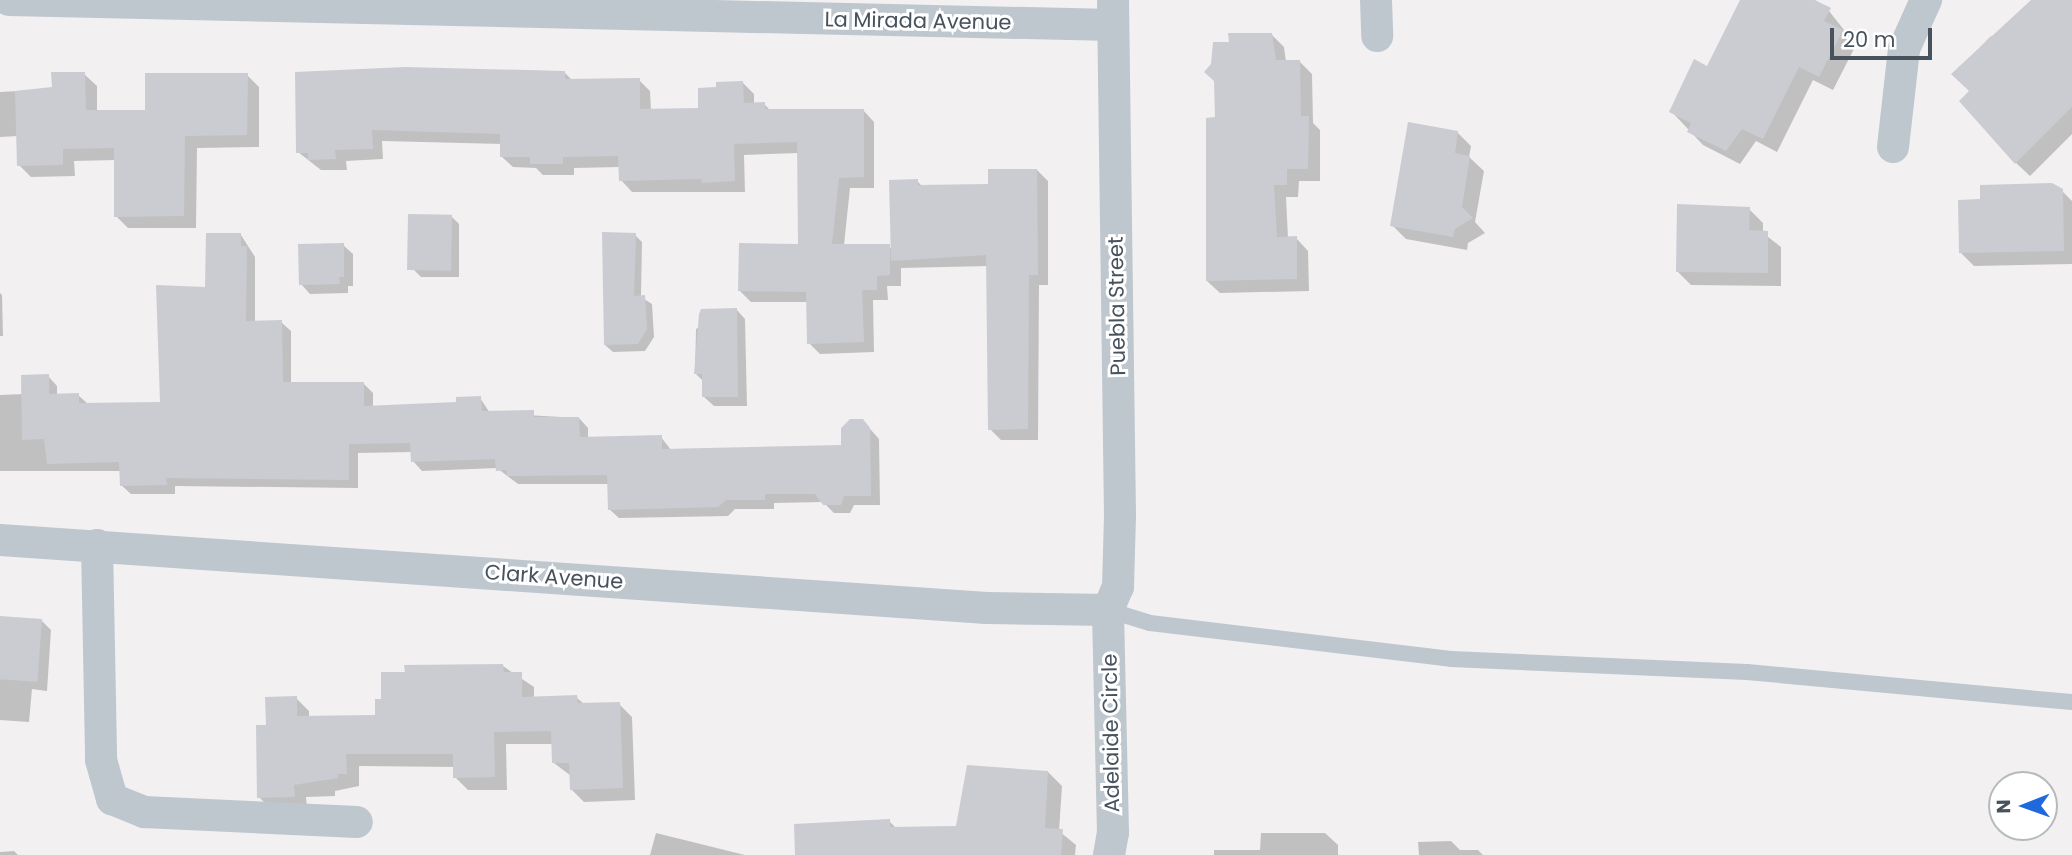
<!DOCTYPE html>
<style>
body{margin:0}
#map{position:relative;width:2072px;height:855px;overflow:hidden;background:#f2f0f0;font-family:Poppins,sans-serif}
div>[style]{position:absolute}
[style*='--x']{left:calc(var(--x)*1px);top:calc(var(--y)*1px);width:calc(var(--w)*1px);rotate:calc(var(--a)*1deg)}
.shadow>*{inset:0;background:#0003}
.building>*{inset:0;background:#caccd2;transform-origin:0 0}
.lane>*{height:16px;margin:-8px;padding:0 8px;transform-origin:8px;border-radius:8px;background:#bec6ce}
.street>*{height:32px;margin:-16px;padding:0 16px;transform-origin:16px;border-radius:16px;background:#bec6ce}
span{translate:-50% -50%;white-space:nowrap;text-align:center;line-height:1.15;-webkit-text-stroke:6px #fff;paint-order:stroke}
.street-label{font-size:21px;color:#48525d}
.north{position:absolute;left:1988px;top:771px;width:70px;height:70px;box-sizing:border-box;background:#fff;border:2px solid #b6babe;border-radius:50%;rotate:269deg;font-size:19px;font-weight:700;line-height:28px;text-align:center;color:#48525d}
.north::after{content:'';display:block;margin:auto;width:24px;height:32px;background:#1f68dd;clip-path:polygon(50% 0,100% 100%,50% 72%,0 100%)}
.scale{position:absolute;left:1830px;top:28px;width:102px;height:32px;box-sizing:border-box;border:4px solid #48525d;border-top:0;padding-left:9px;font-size:21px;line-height:24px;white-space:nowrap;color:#48525d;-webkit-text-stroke:5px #fff;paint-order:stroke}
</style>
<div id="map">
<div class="shadow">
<div style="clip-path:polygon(1745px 0,1806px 0,1829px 11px,1856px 45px,1833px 90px,1813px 80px,1777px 152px,1756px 141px,1740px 164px,1703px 145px,1671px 111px,1708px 68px)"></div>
<div style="clip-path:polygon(2034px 0,2072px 0,2072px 134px,2030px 176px,2016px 163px,1971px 91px,1954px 74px,1991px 36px,1995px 40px)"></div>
<div style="clip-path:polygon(1271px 34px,1284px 47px,1286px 62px,1299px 61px,1312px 74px,1313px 123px,1320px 130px,1320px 181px,1299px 181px,1298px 197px,1286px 197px,1288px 238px,1296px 238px,1308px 251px,1309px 291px,1220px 293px,1207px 281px,1216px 119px,1230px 44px)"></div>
<div style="clip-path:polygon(297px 73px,565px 73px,573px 81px,639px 80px,650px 91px,651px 110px,700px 110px,743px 83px,754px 94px,754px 105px,764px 104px,771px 111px,863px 110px,874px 122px,874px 188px,850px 188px,844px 245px,893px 248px,917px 181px,923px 187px,989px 185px,1037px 170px,1048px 181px,1048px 285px,1039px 285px,1038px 440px,1001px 440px,990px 429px,988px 266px,901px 268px,901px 286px,887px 286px,888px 300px,873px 300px,874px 352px,820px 354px,809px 343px,808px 302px,751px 302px,740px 291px,800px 245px,799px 153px,744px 155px,745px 192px,632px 192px,621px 180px,620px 167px,574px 168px,574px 175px,543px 175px,536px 168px,513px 167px,501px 156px,502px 144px,382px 141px,383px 159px,346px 161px,347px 170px,321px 170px,298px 152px)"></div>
<div style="clip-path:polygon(84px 74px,97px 86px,97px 112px,147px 112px,247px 75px,259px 87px,259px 147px,197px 148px,196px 228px,128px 228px,116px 216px,116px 160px,74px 161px,75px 176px,31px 177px,19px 165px,18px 136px,0 137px,0 92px,54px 89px)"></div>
<div style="clip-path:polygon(1457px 132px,1471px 146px,1469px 157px,1484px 171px,1475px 222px,1485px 233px,1468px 243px,1467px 250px,1406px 239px,1392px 225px)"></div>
<div style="clip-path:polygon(2059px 188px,2072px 201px,2072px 264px,1974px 266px,1960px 252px,1982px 201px)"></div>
<div style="clip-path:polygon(1749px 209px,1763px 223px,1763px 233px,1781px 247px,1781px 286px,1691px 285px,1677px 271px)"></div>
<div style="clip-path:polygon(451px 216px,459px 224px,459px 277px,421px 277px,413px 269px)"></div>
<div style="clip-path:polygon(241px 235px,255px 257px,255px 322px,281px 322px,291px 331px,291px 384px,364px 384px,373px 393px,373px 407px,458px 404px,480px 398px,490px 413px,579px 418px,588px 428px,588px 438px,661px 437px,671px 450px,843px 447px,863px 421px,879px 439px,880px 505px,854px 505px,850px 513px,834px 513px,823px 502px,774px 503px,774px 509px,735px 509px,728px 516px,619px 518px,609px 509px,609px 484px,518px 484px,497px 468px,422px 471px,413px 461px,412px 452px,358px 453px,358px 488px,175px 486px,175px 494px,131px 494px,121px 485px,121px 471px,0 471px,0 395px,23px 394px,48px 376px,57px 386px,57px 395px,78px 395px,88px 404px,162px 404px,207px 289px)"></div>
<div style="clip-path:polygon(635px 235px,642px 242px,641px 297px,652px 304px,654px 337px,645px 351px,613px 352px,605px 345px)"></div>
<div style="clip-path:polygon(343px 245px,353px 254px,353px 286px,348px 286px,348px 293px,310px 294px,301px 284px)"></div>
<div style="clip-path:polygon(0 293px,2px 295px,3px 336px,0 336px)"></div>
<div style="clip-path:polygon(736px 309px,745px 319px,747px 406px,714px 406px,704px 397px,704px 382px,695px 373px,696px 329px)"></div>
<div style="clip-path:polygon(0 618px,41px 620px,51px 630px,47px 691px,32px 689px,29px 722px,0 720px)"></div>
<div style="clip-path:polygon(503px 666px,534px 687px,534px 698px,576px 697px,585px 705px,619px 704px,632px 717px,635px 800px,584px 802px,571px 789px,571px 776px,554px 763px,553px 744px,506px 744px,507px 790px,468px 790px,455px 777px,455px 767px,359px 766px,359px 786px,335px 791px,335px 796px,306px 797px,307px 809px,272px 810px,259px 797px,268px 727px,296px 698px,309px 711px,309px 718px,377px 717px,382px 701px,406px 673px)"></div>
<div style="clip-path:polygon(1048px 772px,1062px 786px,1059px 831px,1076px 845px,1075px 855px,796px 855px,889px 821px,897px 829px,958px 828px)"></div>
<div style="clip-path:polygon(656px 833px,745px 855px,650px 855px)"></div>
<div style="clip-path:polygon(1261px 833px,1325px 833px,1338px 845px,1338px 855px,1214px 855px,1214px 850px,1260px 850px)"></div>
<div style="clip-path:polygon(1451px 841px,1460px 850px,1478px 850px,1483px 855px,1419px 855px,1418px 842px)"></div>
<div style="clip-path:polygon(14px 851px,18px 855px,0 855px,0 852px)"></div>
</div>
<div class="building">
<div style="clip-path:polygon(1740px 0,1815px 0,1831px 8px,1824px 21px,1843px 30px,1819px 77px,1799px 67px,1763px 139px,1742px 129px,1726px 151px,1687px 132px,1691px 123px,1669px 112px,1694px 59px,1707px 66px)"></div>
<div style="clip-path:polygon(2031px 0,2072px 0,2072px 107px,2015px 164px,1959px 101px,1969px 91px,1951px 74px)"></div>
<div style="clip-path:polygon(1228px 33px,1272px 33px,1276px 60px,1300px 60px,1301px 116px,1309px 116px,1308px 169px,1287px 169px,1287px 185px,1274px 185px,1277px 237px,1297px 236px,1297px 279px,1206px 281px,1206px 118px,1215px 117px,1214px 81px,1204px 72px,1211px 64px,1213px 42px,1229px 42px)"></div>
<div style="clip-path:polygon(405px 67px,565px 71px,565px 79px,640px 78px,640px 109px,698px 108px,698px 88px,716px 87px,716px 82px,743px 81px,744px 103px,765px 102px,765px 109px,864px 109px,864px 177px,839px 178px,832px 244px,890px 244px,890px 275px,877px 276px,877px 290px,862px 290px,864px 342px,807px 344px,806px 292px,738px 291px,739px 243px,798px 244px,797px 142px,734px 144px,735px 181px,702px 183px,701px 179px,619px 181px,618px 156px,563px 157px,563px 164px,530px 164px,530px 157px,500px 157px,500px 134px,372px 130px,373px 149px,335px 150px,336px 159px,308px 160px,308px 153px,296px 153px,295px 72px)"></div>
<div style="clip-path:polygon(51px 72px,85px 72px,86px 110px,145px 110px,145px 73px,248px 73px,247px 135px,185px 136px,184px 216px,114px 217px,114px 148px,63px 149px,63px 165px,17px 166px,15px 91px,52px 87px)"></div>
<div style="clip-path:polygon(1408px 122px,1458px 131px,1455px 153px,1470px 156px,1462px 207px,1473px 218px,1455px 229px,1453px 237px,1390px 226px)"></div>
<div style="clip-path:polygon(988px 169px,1037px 169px,1038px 275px,1029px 275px,1028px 429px,988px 430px,986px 255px,891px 261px,889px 180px,918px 179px,918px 185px,988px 184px)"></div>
<div style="clip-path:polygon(2052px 183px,2063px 189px,2064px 251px,1959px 253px,1958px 200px,1980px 199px,1980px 185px)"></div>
<div style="clip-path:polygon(1677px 204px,1750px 207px,1749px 230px,1768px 231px,1768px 273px,1676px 272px)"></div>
<div style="left:408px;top:214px;width:44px;height:56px;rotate:1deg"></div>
<div style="clip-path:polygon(602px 232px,636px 233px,634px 296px,645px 295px,647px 329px,638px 344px,604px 345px)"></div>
<div style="clip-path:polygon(206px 233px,241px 233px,241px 246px,247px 246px,246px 321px,282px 320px,283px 382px,364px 382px,364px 406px,456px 402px,456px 397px,481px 396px,482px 411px,534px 410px,534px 417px,579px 417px,580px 437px,662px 435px,662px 449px,841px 445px,841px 428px,850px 419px,863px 419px,870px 428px,871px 496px,844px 496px,841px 505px,823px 505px,815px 494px,765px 494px,765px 500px,726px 500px,718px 507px,608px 510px,607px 475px,507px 476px,507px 470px,496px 471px,495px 459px,411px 462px,410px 443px,349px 444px,349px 480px,166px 478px,167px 485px,120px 486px,119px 462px,47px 464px,44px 439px,22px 440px,21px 375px,49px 374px,49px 394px,79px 393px,79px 403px,160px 402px,156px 285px,205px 287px)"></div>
<div style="clip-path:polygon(344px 243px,344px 277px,339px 277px,340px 284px,299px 285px,298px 244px)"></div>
<div style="clip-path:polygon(737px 308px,738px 397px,702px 397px,702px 374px,694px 374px,699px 314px,701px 309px)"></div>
<div style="left:0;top:616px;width:42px;height:63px;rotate:4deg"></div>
<div style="clip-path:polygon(503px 664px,504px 672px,522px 672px,522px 697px,577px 695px,578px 703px,620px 702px,623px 788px,570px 790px,569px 763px,552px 763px,551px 731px,494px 732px,495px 777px,453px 778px,453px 754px,346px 754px,347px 774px,338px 774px,338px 778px,294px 785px,295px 797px,257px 798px,256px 725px,266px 725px,265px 697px,297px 696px,297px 716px,375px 715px,375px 699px,381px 699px,381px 672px,405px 672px,404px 665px)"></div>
<div style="clip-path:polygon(967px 765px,1048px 771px,1045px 828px,1063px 829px,1061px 855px,795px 855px,794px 824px,890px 819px,890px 827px,956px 826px)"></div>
</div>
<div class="lane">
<div style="--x:1108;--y:610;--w:44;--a:17.2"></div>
<div style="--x:1150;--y:623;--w:303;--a:6.8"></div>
<div style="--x:1451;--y:659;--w:296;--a:2.5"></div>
<div style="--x:1747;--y:672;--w:326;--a:5.3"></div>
</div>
<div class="street">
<div style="--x:9;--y:0;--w:1104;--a:1.3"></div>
<div style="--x:1376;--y:0;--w:36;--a:88"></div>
<div style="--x:1893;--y:147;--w:99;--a:-83.6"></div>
<div style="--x:1904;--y:49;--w:54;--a:-65.8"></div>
<div style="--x:0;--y:540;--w:989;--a:3.94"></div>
<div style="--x:987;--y:608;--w:121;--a:0.9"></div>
<div style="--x:97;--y:545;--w:215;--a:88.9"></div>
<div style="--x:101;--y:760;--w:41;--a:74.2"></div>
<div style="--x:112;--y:799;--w:35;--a:22"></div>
<div style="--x:144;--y:812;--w:213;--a:2.7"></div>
<div style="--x:1109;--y:855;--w:22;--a:-80"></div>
<div style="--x:1113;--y:833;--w:223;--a:-91.3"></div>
<div style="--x:1108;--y:610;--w:25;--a:-67"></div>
<div style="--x:1118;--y:587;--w:71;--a:-88.4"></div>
<div style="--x:1120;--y:516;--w:516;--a:-90.78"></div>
</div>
<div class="street-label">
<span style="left:918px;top:21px;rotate:1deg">La Mirada Avenue</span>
<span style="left:1117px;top:306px;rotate:-91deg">Puebla Street</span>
<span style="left:554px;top:577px;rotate:4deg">Clark Avenue</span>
<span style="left:1111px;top:733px;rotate:-91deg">Adelaide Circle</span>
</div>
<div class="north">N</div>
<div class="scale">20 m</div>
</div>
